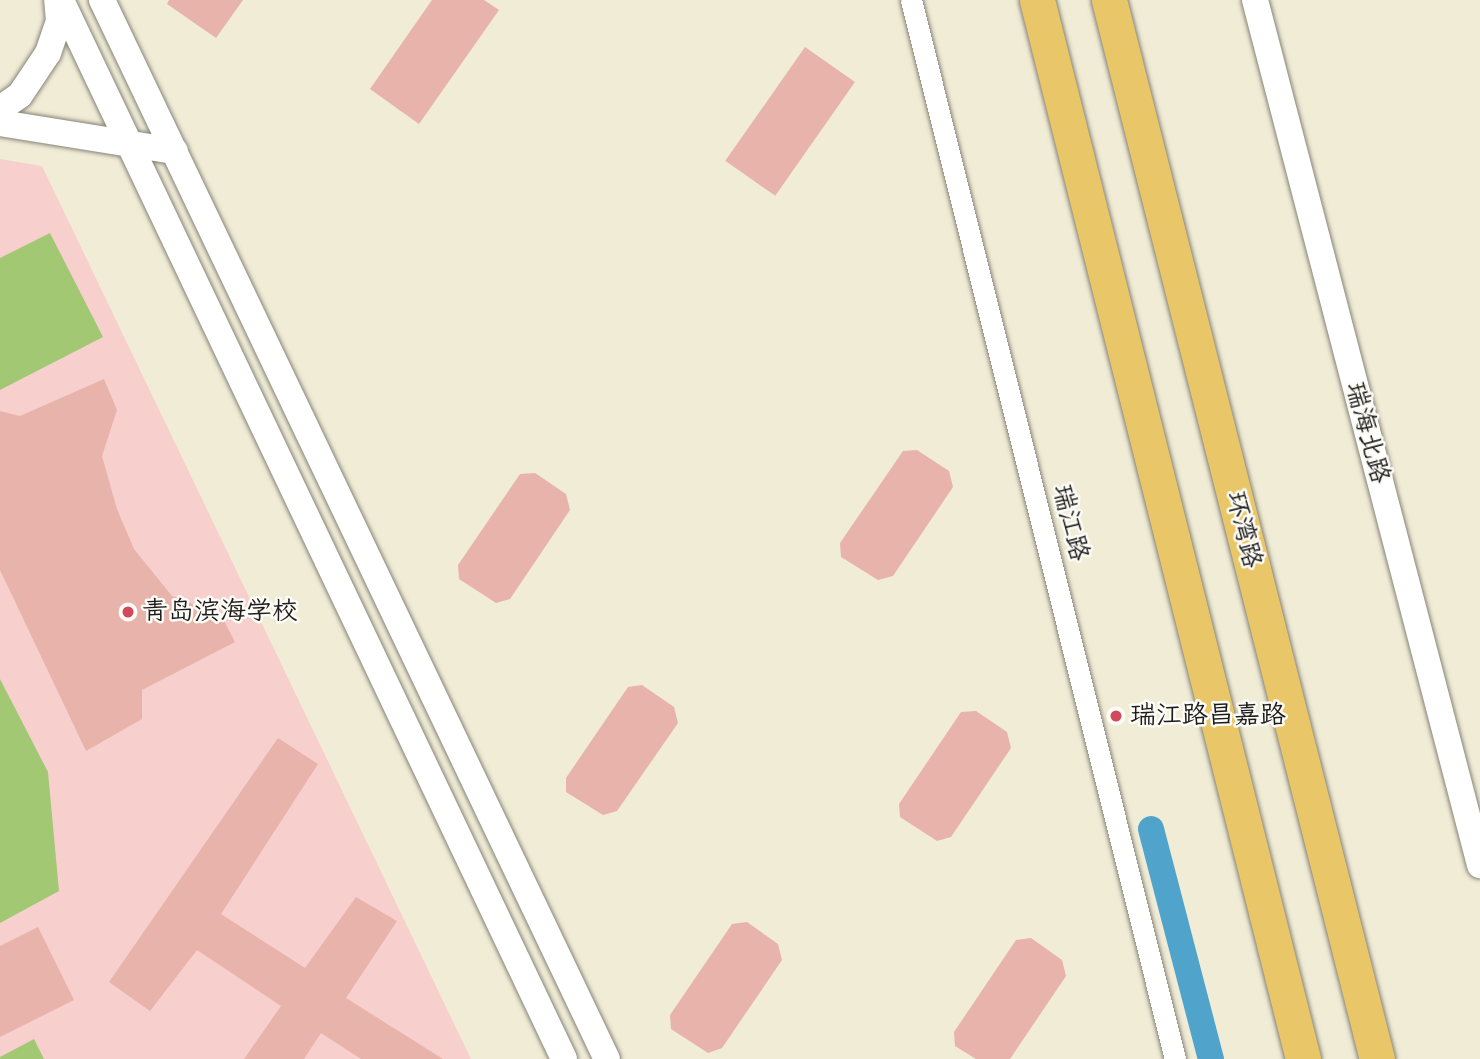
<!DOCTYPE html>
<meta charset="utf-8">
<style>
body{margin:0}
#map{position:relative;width:1480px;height:1059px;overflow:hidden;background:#f1ecd6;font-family:"Architects Daughter","LXGW WenKai TC",sans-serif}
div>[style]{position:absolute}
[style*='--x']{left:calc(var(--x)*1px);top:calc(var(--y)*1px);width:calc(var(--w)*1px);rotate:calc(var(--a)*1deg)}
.built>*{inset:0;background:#f7d0ce}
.green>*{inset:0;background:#a2c873}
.canal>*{height:26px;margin:-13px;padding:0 13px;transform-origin:13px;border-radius:13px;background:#50a4cb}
.building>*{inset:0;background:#e7b3ab;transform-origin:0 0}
.roads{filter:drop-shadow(0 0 2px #868479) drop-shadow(0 0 2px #868479)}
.minor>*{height:21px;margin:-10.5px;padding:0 10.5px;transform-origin:10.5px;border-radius:10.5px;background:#fff}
.tertiary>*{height:26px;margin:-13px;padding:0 13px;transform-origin:13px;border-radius:13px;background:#fff}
.trunk>*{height:35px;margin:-17.5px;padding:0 17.5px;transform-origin:17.5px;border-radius:17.5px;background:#e9c769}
.dots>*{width:19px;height:19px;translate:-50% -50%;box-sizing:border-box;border:4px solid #fdfcf7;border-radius:50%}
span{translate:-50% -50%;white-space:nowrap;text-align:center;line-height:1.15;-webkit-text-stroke:5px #fdfcf7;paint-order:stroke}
.street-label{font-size:26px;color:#1c1c1c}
.poi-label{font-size:26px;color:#1c1c1c}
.left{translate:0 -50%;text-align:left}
</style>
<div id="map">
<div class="built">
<div style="clip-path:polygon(0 159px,42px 166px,471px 1059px,0 1059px)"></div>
</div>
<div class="green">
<div style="clip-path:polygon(50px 233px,103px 337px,0 390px,0 258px)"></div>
<div style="clip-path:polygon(0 679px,48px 772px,59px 891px,0 923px)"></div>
<div style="clip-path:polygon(34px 1039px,44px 1059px,0 1059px,0 1057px)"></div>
</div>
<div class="canal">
<div style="--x:1151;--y:829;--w:238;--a:75.4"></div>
</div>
<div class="building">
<div style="clip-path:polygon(169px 0,243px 0,216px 38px,167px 4px)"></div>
<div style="clip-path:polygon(432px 0,484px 0,499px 10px,419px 124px,370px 89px)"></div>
<div style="left:805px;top:47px;width:61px;height:139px;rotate:35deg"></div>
<div style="clip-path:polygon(104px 379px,117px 410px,102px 456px,117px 509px,134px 549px,172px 596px,221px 615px,235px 642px,142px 690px,142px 719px,86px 751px,0 570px,0 411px,20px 416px)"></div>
<div style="clip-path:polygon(917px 450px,949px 471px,953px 487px,893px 576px,878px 580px,841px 557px,840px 543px,903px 451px)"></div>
<div style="clip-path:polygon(535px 473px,566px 494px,570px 510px,510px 599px,496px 603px,459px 579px,458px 565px,520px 474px)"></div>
<div style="clip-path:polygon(642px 685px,674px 707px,678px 723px,617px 811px,603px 815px,566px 792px,566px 778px,628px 687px)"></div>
<div style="clip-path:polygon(976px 711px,1007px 732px,1011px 748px,951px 837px,937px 841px,900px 817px,899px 804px,961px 712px)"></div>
<div style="clip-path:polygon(278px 738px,318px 764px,221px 914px,305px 968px,356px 897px,397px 921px,346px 998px,443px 1059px,361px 1059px,321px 1033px,304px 1059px,244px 1059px,281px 1006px,197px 950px,150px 1011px,109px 982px)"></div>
<div style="clip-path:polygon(747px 922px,778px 944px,782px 960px,722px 1048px,708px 1053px,671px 1029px,670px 1015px,732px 924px)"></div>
<div style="clip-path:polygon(38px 927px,74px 1000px,0 1037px,0 946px)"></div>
<div style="clip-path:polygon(1031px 938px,1062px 960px,1066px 976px,1010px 1059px,976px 1059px,955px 1046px,954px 1032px,1016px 940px)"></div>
</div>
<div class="roads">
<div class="minor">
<div style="--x:911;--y:0;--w:1091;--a:76"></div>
</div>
<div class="tertiary">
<div style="--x:61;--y:0;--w:1172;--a:64.59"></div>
<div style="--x:102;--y:0;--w:1173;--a:64.51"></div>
<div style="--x:1255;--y:0;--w:894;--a:75.42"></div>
<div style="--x:0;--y:109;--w:24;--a:-35"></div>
<div style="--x:20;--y:95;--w:50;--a:-56.3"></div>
<div style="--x:48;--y:53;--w:34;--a:-71"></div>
<div style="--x:59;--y:21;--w:21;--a:-95"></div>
<div style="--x:0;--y:123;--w:177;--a:9.1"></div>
</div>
<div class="trunk">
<div style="--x:1037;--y:0;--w:1092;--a:75.9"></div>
<div style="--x:1109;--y:0;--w:1092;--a:75.8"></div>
</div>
</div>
<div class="dots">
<div style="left:128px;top:612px;background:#d1495b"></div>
<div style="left:1116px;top:716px;background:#d1495b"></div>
</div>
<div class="street-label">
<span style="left:1367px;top:433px;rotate:75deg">瑞海北路</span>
<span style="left:1070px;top:523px;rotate:76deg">瑞江路</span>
<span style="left:1243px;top:530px;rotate:76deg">环湾路</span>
</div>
<div class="poi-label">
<span class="left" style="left:142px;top:612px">青岛滨海学校</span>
<span class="left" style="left:1130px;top:716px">瑞江路昌嘉路</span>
</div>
</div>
